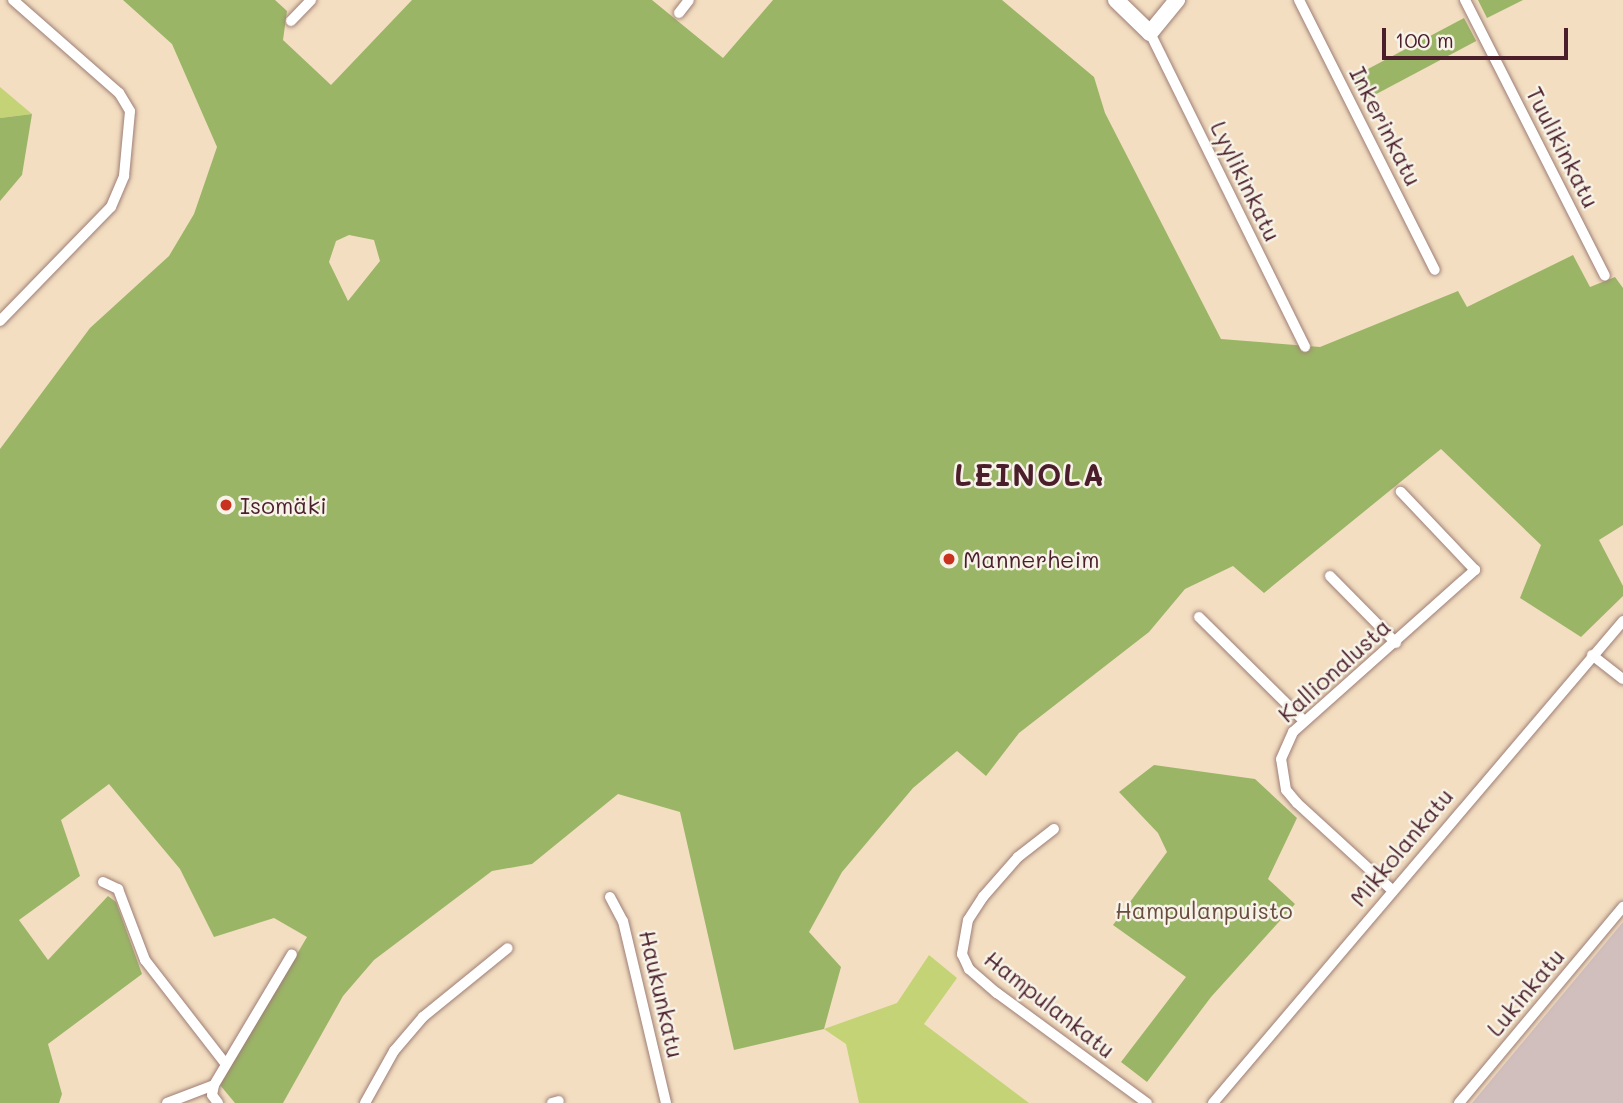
<!DOCTYPE html>
<meta charset="utf-8">
<style>
body{margin:0}
#map{position:relative;width:1623px;height:1103px;overflow:hidden;background:#f3dec1;font-family:Mali,sans-serif}
div>[style]{position:absolute}
[style*='--x']{left:calc(var(--x)*1px);top:calc(var(--y)*1px);width:calc(var(--w)*1px);rotate:calc(var(--a)*1deg)}
.industrial>*{inset:0;background:#d1bfbd}
.green>*{inset:0;background:#c4d376}
.forest>*{inset:0;background:#9bb567;transform-origin:0 0}
.roads{filter:drop-shadow(0 0 2px #9e7e76) drop-shadow(0 0 2px #9e7e76)}
.street>*{height:10px;margin:-5px;padding:0 5px;transform-origin:5px;border-radius:5px;background:#fff}
.secondary>*{height:16px;margin:-8px;padding:0 8px;transform-origin:8px;border-radius:8px;background:#fff}
.dots>*{width:19px;height:19px;translate:-50% -50%;box-sizing:border-box;border:4px solid #f7f3e8;border-radius:50%}
span{translate:-50% -50%;white-space:nowrap;text-align:center;line-height:1.15;-webkit-text-stroke:5px #f7f3e8;paint-order:stroke}
.street-label{font-size:23px;color:#4a1f2b}
.poi-label{font-size:23px;color:#4a1f2b}
.left{translate:0 -50%;text-align:left}
.park-label{font-size:23px;color:#684c3e}
.district-label{font-size:30px;color:#4a1f2b;font-weight:700;letter-spacing:2px}
.scale{position:absolute;left:1382px;top:28px;width:186px;height:32px;box-sizing:border-box;border:4px solid #4a1f2b;border-top:0;padding-left:9px;font-size:21px;line-height:24px;white-space:nowrap;color:#4a1f2b;-webkit-text-stroke:5px #f7f3e8;paint-order:stroke}
</style>
<div id="map">
<div class="industrial">
<div style="clip-path:polygon(1623px 922px,1623px 1103px,1472px 1103px)"></div>
</div>
<div class="green">
<div style="clip-path:polygon(0 87px,32px 114px,0 118px)"></div>
<div style="clip-path:polygon(929px 955px,957px 978px,924px 1024px,1029px 1103px,859px 1103px,846px 1044px,824px 1029px,897px 1003px)"></div>
</div>
<div class="forest">
<div style="clip-path:polygon(evenodd,123px 0,275px 0,287px 11px,283px 40px,331px 85px,412px 0,652px 0,723px 58px,773px 0,1002px 0,1094px 77px,1105px 113px,1221px 339px,1320px 347px,1458px 291px,1467px 307px,1573px 255px,1590px 287px,1615px 277px,1623px 288px,1623px 525px,1599px 540px,1623px 586px,1623px 596px,1581px 637px,1520px 598px,1541px 545px,1441px 449px,1264px 593px,1233px 566px,1185px 589px,1149px 632px,1019px 733px,986px 776px,957px 751px,913px 788px,842px 872px,809px 932px,841px 967px,824px 1029px,734px 1050px,680px 812px,618px 794px,532px 864px,492px 871px,374px 960px,343px 996px,283px 1103px,235px 1103px,220px 1085px,307px 937px,274px 918px,214px 937px,180px 869px,109px 784px,61px 820px,80px 876px,19px 920px,48px 960px,108px 896px,116px 902px,142px 974px,48px 1044px,62px 1094px,59px 1103px,0 1103px,0 449px,90px 328px,169px 256px,194px 214px,217px 147px,172px 44px,123px 0,349px 235px,374px 240px,380px 261px,348px 301px,329px 262px,336px 241px,349px 235px)"></div>
<div style="clip-path:polygon(1478px 0,1523px 0,1487px 18px)"></div>
<div style="left:1464px;top:18px;width:26px;height:128px;rotate:62deg"></div>
<div style="clip-path:polygon(32px 114px,22px 175px,0 201px,0 118px)"></div>
<div style="clip-path:polygon(1154px 765px,1255px 779px,1297px 818px,1268px 879px,1295px 904px,1211px 997px,1147px 1082px,1121px 1062px,1186px 977px,1113px 925px,1167px 852px,1158px 833px,1119px 792px)"></div>
</div>
<div class="roads">
<div class="street">
<div style="--x:1299;--y:0;--w:302;--a:63.3"></div>
<div style="--x:1465;--y:0;--w:309;--a:63.1"></div>
<div style="--x:679;--y:13;--w:16;--a:-52"></div>
<div style="--x:291;--y:21;--w:29;--a:-46"></div>
<div style="--x:1150;--y:33;--w:350;--a:63.7"></div>
<div style="--x:0;--y:321;--w:159;--a:-45.8"></div>
<div style="--x:111;--y:207;--w:34;--a:-67"></div>
<div style="--x:124;--y:176;--w:65;--a:-84.7"></div>
<div style="--x:130;--y:111;--w:21;--a:-121"></div>
<div style="--x:119;--y:93;--w:141;--a:-138.7"></div>
<div style="--x:1330;--y:576;--w:94;--a:45.4"></div>
<div style="--x:1199;--y:617;--w:148;--a:44.7"></div>
<div style="--x:1592;--y:655;--w:39;--a:38"></div>
<div style="--x:1054;--y:829;--w:46;--a:142.1"></div>
<div style="--x:1018;--y:857;--w:53;--a:131.2"></div>
<div style="--x:983;--y:897;--w:27;--a:123"></div>
<div style="--x:968;--y:920;--w:35;--a:100"></div>
<div style="--x:962;--y:954;--w:17;--a:65"></div>
<div style="--x:969;--y:969;--w:37;--a:41"></div>
<div style="--x:997;--y:993;--w:186;--a:36.3"></div>
<div style="--x:103;--y:882;--w:17;--a:25"></div>
<div style="--x:118;--y:889;--w:76;--a:69.2"></div>
<div style="--x:145;--y:960;--w:130;--a:52.2"></div>
<div style="--x:1392;--y:890;--w:129;--a:-137.5"></div>
<div style="--x:1297;--y:803;--w:17;--a:-130"></div>
<div style="--x:1286;--y:790;--w:31;--a:-99"></div>
<div style="--x:1281;--y:759;--w:30;--a:-66"></div>
<div style="--x:1293;--y:732;--w:244;--a:-41.7"></div>
<div style="--x:1475;--y:570;--w:108;--a:-133.5"></div>
<div style="--x:610;--y:897;--w:27;--a:62"></div>
<div style="--x:623;--y:921;--w:187;--a:76.7"></div>
<div style="--x:214;--y:1085;--w:10;--a:101"></div>
<div style="--x:212;--y:1095;--w:10;--a:53"></div>
<div style="--x:167;--y:1103;--w:50;--a:-21"></div>
<div style="--x:214;--y:1085;--w:152;--a:-59.2"></div>
<div style="--x:365;--y:1103;--w:60;--a:-60.9"></div>
<div style="--x:394;--y:1051;--w:45;--a:-49.5"></div>
<div style="--x:423;--y:1017;--w:109;--a:-39.1"></div>
<div style="--x:552;--y:1103;--w:7;--a:-16"></div>
<div style="--x:1213;--y:1103;--w:633;--a:-49.61"></div>
<div style="--x:1459;--y:1103;--w:256;--a:-50.1"></div>
</div>
<div class="secondary">
<div style="--x:1116;--y:0;--w:47;--a:44.1"></div>
<div style="--x:1150;--y:33;--w:43;--a:-50.7"></div>
</div>
</div>
<div class="dots">
<div style="left:226px;top:505px;background:#c8321e"></div>
<div style="left:949px;top:559px;background:#c8321e"></div>
</div>
<div class="street-label">
<span style="left:1386px;top:126px;rotate:63deg">Inkerinkatu</span>
<span style="left:1563px;top:147px;rotate:63deg">Tuulikinkatu</span>
<span style="left:1246px;top:181px;rotate:64deg">Lyylikinkatu</span>
<span style="left:1334px;top:670px;rotate:-42deg">Kallionalusta</span>
<span style="left:1401px;top:847px;rotate:-50deg">Mikkolankatu</span>
<span style="left:1525px;top:992px;rotate:-50deg">Lukinkatu</span>
<span style="left:662px;top:994px;rotate:77deg">Haukunkatu</span>
<span style="left:1050px;top:1004px;rotate:38deg">Hampulankatu</span>
</div>
<div class="poi-label">
<span class="left" style="left:240px;top:505px">Isomäki</span>
<span class="left" style="left:963px;top:559px">Mannerheim</span>
</div>
<div class="park-label">
<span style="left:1204px;top:910px">Hampulanpuisto</span>
</div>
<div class="district-label">
<span style="left:1030px;top:474px">LEINOLA</span>
</div>
<div class="scale">100 m</div>
</div>
